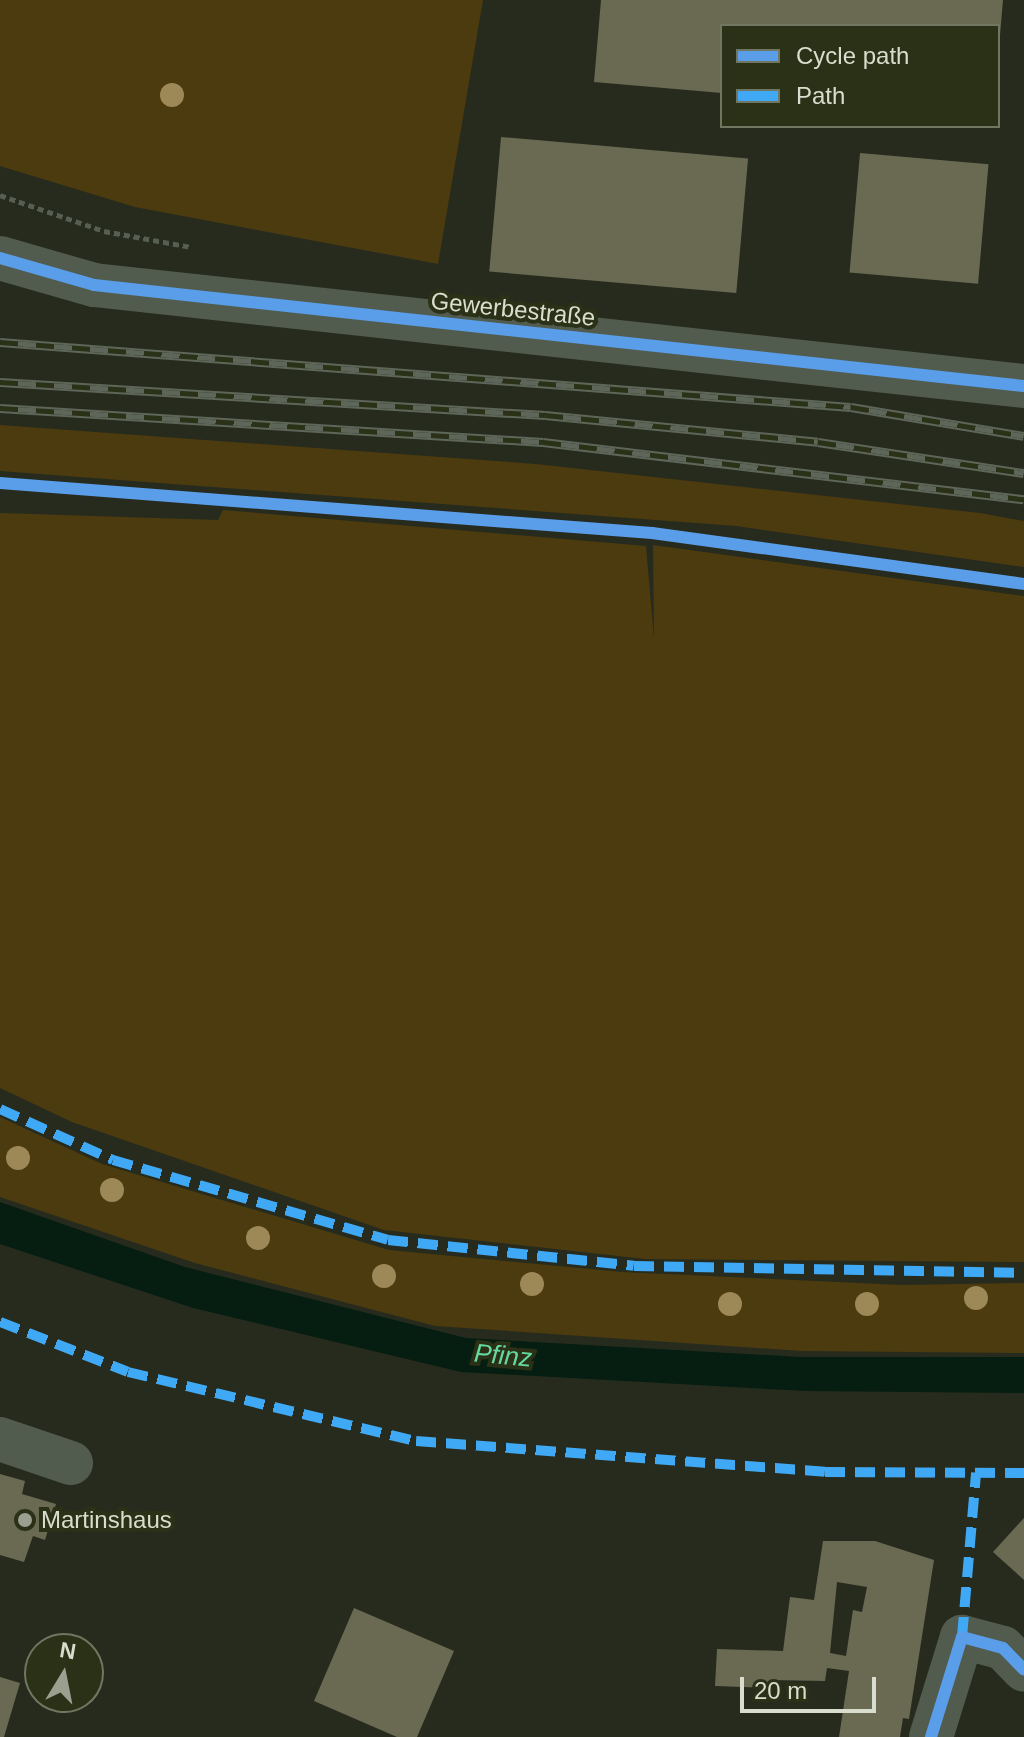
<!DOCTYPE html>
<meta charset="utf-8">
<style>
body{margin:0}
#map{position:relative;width:1024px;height:1737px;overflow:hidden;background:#272b1d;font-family:Helvetica,sans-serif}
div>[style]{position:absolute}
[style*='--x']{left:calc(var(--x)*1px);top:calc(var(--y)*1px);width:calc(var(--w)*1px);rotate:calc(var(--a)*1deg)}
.green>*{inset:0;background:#4c3b0f}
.water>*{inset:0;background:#051e11}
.building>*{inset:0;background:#6a6a53;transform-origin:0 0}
.path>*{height:5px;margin-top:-2.5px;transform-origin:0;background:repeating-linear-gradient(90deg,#575e52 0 6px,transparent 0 10px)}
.minor>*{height:44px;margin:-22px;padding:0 22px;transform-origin:22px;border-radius:22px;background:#515c4e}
.rail>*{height:9px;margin-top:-4.5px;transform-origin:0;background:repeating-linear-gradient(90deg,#2a3117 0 18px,#5e6659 0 36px);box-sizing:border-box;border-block:2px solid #5e6659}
.quiet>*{height:10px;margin-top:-5px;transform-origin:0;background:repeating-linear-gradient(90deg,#3fa9f5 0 20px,transparent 0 30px)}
.cycleway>*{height:12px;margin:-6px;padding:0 6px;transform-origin:6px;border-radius:6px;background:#5a9eea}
.trees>*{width:24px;height:24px;margin:-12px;border-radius:50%;background:#9d8857}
.dots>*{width:22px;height:22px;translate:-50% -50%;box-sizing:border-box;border:4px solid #2a3117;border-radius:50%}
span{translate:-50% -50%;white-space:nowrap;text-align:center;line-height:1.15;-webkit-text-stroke:8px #2a3117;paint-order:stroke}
.street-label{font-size:24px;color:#d8ddcd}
.poi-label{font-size:24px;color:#d8ddcd}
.left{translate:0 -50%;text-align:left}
.water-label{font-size:26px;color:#64d9a0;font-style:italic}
.legend{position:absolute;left:720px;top:24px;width:280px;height:104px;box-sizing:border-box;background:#2a3117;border:2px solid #707660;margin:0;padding:10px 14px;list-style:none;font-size:24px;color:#d8ddcd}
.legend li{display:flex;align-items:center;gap:16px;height:40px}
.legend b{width:40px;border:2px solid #707660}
.north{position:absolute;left:24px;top:1633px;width:80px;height:80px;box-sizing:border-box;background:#2a3117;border:2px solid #707660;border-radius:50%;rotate:10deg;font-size:22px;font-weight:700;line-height:32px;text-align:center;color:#d8ddcd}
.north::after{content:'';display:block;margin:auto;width:28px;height:36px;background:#9a9f8f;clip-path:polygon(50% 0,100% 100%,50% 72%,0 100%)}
.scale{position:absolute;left:740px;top:1677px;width:136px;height:36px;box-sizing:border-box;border:4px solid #d8ddcd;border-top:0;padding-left:10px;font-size:24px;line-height:28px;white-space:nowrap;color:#d8ddcd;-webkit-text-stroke:6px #2a3117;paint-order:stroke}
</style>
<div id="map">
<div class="green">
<div style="clip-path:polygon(0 0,483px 0,438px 264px,135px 207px,0 166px)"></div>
<div style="clip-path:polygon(0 425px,536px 464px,980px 513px,1024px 521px,1024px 567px,736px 526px,0 471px)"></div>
<div style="clip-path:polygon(223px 510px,646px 546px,654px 639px,653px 545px,1024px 596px,1024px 1262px,645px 1259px,384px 1230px,72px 1122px,0 1088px,0 513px,218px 520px)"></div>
<div style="clip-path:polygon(0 1117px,102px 1164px,389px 1250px,622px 1272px,901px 1285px,1024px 1283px,1024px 1353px,802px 1351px,435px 1326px,195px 1263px,0 1197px)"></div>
</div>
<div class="water">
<div style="clip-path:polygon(0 1202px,185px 1267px,466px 1338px,801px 1357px,1024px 1357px,1024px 1393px,805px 1391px,461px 1372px,193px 1308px,0 1244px)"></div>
</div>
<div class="building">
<div style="clip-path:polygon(601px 0,1003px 0,1000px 35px,998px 26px,722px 26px,722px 93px,594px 82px)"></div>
<div style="left:501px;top:137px;width:248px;height:135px;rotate:5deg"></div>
<div style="left:860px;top:153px;width:129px;height:120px;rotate:5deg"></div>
<div style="clip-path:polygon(0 1474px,25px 1481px,22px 1494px,56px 1504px,45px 1540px,33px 1536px,24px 1562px,0 1555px)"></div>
<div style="clip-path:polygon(1024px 1518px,1024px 1580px,993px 1552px)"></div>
<div style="clip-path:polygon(evenodd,823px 1541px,875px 1541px,934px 1560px,909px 1719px,903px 1718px,900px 1737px,839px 1737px,849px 1671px,827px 1668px,825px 1681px,770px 1680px,770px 1688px,715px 1686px,717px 1649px,783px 1651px,790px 1597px,814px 1600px,823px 1541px,837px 1582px,867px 1587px,862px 1612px,853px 1610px,846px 1656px,830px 1653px,837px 1582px)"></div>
<div style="clip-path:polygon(354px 1608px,454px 1651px,417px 1737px,397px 1737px,314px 1701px)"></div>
<div style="clip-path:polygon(0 1677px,20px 1683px,4px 1737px,0 1737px)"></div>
</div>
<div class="path">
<div style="--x:0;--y:195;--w:110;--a:19.1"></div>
<div style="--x:104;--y:231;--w:88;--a:10.4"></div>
</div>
<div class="minor">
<div style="--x:0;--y:258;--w:98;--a:16"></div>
<div style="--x:94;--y:285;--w:935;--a:6.2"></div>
<div style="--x:0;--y:1439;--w:75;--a:18.7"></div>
<div style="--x:931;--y:1737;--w:105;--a:-72.8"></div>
<div style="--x:962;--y:1637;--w:42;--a:15"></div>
<div style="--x:1003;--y:1648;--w:30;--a:46"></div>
</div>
<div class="rail">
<div style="--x:0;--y:342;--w:853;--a:4.37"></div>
<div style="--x:851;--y:407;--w:175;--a:9.5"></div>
<div style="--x:0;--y:382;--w:546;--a:3.47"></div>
<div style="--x:545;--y:415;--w:274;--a:5.6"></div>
<div style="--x:818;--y:442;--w:208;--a:8.6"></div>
<div style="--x:0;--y:408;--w:544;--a:3.58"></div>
<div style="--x:543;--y:442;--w:484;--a:6.8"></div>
</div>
<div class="quiet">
<div style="--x:0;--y:1109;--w:124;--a:24.3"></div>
<div style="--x:113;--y:1160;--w:286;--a:16.2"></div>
<div style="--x:388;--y:1240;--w:247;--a:6"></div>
<div style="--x:634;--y:1266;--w:390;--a:1"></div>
<div style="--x:0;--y:1322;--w:137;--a:21.3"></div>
<div style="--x:128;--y:1372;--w:296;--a:13.5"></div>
<div style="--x:416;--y:1441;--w:410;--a:4.3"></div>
<div style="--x:825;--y:1472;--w:199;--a:0.3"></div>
<div style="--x:962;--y:1637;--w:165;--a:-85.1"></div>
</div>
<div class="cycleway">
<div style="--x:0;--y:258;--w:98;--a:16"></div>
<div style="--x:94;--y:285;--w:935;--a:6.2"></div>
<div style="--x:0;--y:483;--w:654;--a:4.39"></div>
<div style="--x:652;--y:533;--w:375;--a:7.8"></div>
<div style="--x:931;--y:1737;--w:105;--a:-72.8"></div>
<div style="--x:962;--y:1637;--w:42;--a:15"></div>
<div style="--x:1003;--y:1648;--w:30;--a:46"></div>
</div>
<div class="trees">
<div style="left:172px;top:95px"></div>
<div style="left:18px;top:1158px"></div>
<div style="left:112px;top:1190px"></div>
<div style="left:258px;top:1238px"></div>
<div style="left:384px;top:1276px"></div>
<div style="left:532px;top:1284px"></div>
<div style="left:976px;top:1298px"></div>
<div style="left:730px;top:1304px"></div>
<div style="left:867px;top:1304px"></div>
</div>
<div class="dots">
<div style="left:25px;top:1520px;background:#9a9f8f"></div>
</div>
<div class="street-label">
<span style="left:513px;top:309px;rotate:6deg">Gewerbestraße</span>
</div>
<div class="poi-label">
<span class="left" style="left:41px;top:1520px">Martinshaus</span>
</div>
<div class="water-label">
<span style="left:503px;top:1356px;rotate:5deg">Pfinz</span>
</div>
<ul class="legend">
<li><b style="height:10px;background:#5a9eea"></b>Cycle path</li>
<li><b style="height:10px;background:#3fa9f5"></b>Path</li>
</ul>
<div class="north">N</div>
<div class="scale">20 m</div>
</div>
